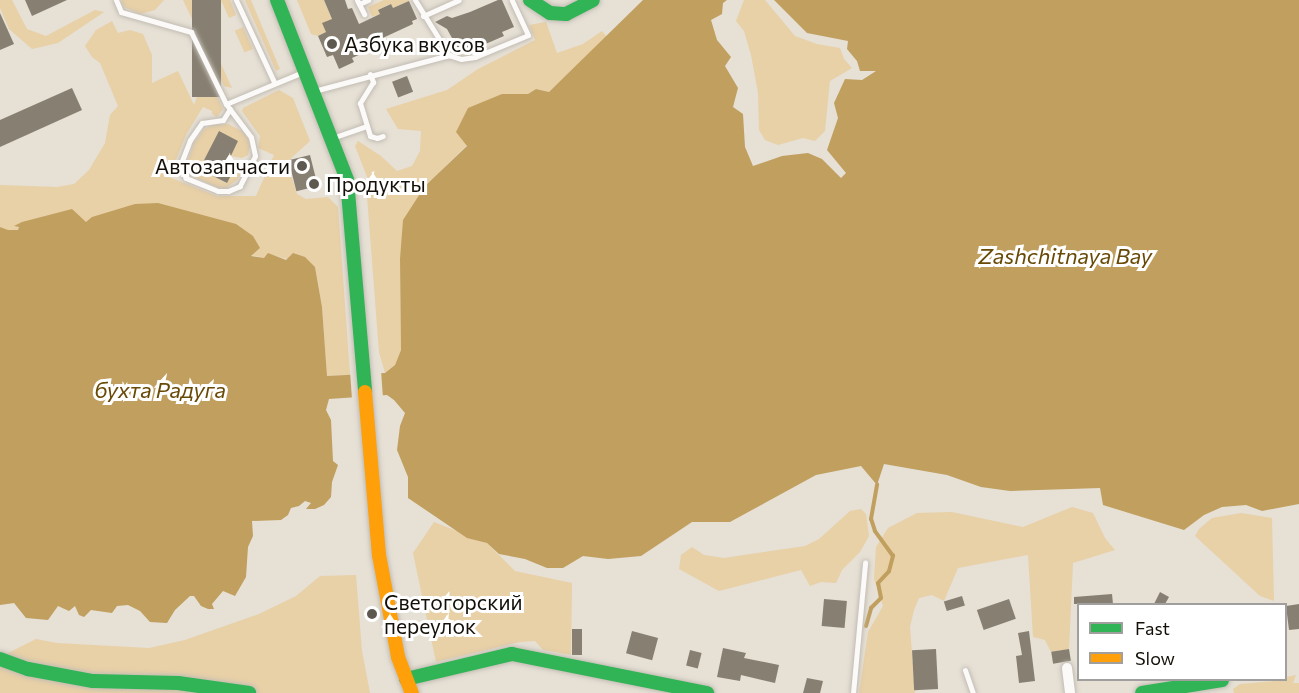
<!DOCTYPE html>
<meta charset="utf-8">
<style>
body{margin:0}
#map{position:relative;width:1299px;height:693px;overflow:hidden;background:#e6e0d5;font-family:Commissioner,sans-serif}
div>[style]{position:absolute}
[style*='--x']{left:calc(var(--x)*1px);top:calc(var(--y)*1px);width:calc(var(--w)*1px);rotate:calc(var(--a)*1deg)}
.green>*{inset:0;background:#e8d0a7;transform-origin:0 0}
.water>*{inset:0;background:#c09f5f}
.pier>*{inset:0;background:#e6e0d5;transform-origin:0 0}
.stream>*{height:4px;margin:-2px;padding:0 2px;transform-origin:2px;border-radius:2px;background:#c09f5f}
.building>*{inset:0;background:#878072;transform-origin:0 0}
.roads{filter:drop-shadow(0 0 2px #c2bcb3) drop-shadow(0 0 2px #c2bcb3)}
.lane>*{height:5px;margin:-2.5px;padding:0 2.5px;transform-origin:2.5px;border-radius:2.5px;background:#fbfaf9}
.street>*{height:10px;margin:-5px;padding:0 5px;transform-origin:5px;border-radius:5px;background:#fbfaf9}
.fast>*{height:14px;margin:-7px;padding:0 7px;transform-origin:7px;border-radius:7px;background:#30b455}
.slow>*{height:14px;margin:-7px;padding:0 7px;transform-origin:7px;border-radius:7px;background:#ff9f0a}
.dots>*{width:16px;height:16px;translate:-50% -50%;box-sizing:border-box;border:3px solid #fff;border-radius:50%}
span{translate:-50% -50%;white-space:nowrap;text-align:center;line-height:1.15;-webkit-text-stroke:6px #fff;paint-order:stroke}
.poi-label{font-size:21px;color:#141009}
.left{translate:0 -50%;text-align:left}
.right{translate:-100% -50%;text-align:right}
.water-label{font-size:22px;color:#684905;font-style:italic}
.legend{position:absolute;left:1077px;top:603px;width:210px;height:78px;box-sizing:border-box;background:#fff;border:2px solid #a19f9d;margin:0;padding:8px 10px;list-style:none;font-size:18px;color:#141009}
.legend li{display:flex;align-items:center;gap:12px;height:30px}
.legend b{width:30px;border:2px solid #a19f9d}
</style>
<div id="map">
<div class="green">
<div style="clip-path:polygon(0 0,12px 0,27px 29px,46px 36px,95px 10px,104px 12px,58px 43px,32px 49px,9px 29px,0 8px)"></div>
<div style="clip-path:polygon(121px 0,164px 0,155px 10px,140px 14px,124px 7px)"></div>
<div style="clip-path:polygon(183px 0,192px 0,232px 88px,224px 86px)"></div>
<div style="clip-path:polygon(221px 0,230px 0,236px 15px,229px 18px)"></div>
<div style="clip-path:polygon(245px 0,251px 0,280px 69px,276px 71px)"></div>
<div style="clip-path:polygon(297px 0,324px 0,332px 19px,326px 32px,318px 36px,311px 34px)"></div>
<div style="clip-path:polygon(384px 0,408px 0,409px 1px,393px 8px,390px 4px,378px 10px,380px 14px,372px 17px,368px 7px)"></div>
<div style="clip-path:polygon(744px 0,765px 0,795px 36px,817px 44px,840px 48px,844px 59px,852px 68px,830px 81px,825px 131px,815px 141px,803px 138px,778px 145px,765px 140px,759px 130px,758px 93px,751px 55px,744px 31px,736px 21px)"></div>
<div style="clip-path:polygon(112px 21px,118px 33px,130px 30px,143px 34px,152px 55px,152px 83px,178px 71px,194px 105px,198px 94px,213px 88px,223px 109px,217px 117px,212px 114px,212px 111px,203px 107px,187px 133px,169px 177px,217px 196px,256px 196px,274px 155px,258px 148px,260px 136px,242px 111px,243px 108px,279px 90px,293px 98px,310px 141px,287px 162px,297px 194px,306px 199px,328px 197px,338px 207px,350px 375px,327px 376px,322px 307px,315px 267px,269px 254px,264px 258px,250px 255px,259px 249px,86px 222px,21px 225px,16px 226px,20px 228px,18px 230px,8px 231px,0 227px,0 185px,57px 187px,74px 184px,89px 170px,105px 143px,110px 115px,118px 106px,100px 63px,92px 57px,85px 46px,96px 30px)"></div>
<div style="clip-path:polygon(546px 22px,557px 53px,583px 44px,602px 31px,607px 37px,549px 92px,536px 89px,528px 94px,502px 94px,467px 145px,425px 186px,400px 259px,401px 350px,395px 365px,385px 373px,379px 352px,367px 196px,371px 187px,355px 146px,358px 141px,381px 156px,397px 171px,412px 166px,420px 151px,421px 131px,398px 129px,386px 109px,447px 90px,478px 69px,535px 40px,529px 25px)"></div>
<div style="left:243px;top:27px;width:24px;height:9px;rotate:66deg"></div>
<div style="clip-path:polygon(228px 124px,242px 131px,248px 138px,250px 146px,248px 155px,242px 158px,230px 156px,238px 141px,219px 132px,202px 164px,202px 170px,226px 183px,234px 168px,241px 173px,237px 180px,225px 189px,219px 188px,192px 176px,186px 165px,194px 143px,204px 129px,213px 125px)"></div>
<div style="clip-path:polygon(1072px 507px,1093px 513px,1105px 538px,1115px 550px,1073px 563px,1069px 649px,1051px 652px,1045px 640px,1033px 637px,1028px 555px,958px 568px,944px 601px,932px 595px,919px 598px,914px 610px,910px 627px,915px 693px,859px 693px,868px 632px,883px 606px,874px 579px,876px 547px,888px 528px,917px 513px,952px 512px,1023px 527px)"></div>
<div style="clip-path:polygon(861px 509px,866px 514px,869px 536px,860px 552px,842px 570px,836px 583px,821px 582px,810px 586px,801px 570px,719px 591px,679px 569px,681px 555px,692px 547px,704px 555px,724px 558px,805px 546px,819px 539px,850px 511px)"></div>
<div style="clip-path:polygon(1241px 513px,1272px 518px,1274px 601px,1260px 596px,1195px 536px,1199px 529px,1212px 518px)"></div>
<div style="clip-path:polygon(434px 522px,487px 543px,515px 571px,572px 583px,571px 655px,543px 650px,535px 641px,520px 642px,436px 662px,413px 553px)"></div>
<div style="clip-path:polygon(356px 575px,362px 651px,370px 693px,0 693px,0 657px,36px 639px,57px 643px,149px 648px,185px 640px,259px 614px,296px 596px,320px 576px)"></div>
<div style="clip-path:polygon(1296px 675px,1293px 683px,1299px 683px,1299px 693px,1234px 693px,1233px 689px,1240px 684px,1286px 680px,1286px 677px)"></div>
</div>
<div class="water">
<div style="clip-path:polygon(643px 0,727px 0,723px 3px,722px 14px,711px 20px,717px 40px,731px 57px,725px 66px,738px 88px,733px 107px,743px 114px,745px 147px,753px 166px,782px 156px,808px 153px,822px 159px,841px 178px,846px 173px,827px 150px,838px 118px,834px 103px,845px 79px,862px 80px,876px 71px,860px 71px,857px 61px,847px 49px,848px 41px,807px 33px,774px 0,1299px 0,1299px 504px,1262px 511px,1246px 505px,1222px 507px,1204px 515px,1184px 530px,1103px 505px,1100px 488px,1010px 491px,981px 487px,947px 475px,884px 464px,877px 485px,861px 466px,816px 475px,730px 522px,692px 522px,641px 556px,608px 559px,583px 556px,563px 568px,547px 568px,525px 559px,499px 554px,487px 543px,467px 538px,408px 498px,408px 477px,397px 450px,400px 426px,405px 413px,394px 400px,387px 395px,329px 399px,326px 410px,331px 420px,333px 461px,338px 465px,332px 482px,331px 497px,324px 505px,315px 509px,306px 509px,311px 503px,305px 501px,299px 506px,291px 508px,288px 515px,281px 520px,252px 521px,253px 536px,248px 547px,246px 577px,235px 596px,223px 591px,212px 604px,214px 609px,208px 609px,201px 606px,194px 596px,190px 596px,175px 610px,167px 623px,150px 622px,140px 611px,128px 605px,117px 606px,112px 613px,91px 610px,84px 617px,79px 615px,75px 606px,69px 611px,58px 606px,48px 620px,26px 618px,14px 603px,0 605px,0 227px,8px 230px,18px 230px,19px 227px,14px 226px,22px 222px,72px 209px,86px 222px,92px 217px,135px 204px,158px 203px,236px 224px,253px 236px,260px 248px,251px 256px,264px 258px,268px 253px,286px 260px,293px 253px,305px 257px,315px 267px,322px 307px,327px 376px,385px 373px,395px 365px,401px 350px,400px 259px,403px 220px,425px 186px,467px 146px,456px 132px,468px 108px,502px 94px,528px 94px,536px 89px,549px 92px)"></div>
</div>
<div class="pier">
<div style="left:381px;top:370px;width:28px;height:31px;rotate:86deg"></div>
</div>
<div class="stream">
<div style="--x:866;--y:626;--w:19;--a:-74"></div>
<div style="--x:871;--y:608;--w:14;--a:-45"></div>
<div style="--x:881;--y:598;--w:15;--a:-101"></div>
<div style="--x:878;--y:583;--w:16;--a:-47"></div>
<div style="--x:889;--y:571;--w:16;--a:-75"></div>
<div style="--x:893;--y:556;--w:31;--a:-126"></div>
<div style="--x:875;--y:531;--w:13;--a:-108"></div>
<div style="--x:871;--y:519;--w:35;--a:-80"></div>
</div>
<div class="building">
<div style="clip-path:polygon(25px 0,67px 0,32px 16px)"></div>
<div style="left:192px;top:0;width:29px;height:97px"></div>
<div style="clip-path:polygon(324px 0,345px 0,348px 9px,352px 8px,359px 24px,380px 14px,378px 10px,391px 4px,393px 8px,409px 1px,417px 19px,412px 21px,413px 24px,361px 48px,363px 53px,352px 58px,354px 62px,339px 69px,333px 55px,327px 57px,318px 36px,326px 32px,322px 23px,332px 19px)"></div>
<div style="clip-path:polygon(498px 0,502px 0,514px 27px,502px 32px,504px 36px,474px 49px,457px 47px,447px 29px,435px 22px,447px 16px,452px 18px,470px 12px)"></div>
<div style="clip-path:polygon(0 13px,14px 44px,0 50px)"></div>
<div style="left:407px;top:76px;width:17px;height:16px;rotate:69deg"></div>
<div style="clip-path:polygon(72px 88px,82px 110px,0 147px,0 120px)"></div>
<div style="clip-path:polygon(219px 131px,238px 141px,228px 162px,236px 166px,227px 183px,201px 170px,204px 166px,202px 164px)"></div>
<div style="left:310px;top:155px;width:32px;height:22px;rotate:76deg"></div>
<div style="clip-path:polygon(1160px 592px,1169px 597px,1165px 604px,1154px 604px)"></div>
<div style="clip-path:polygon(1112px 594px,1113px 604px,1074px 604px,1074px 597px)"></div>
<div style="left:962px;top:596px;width:10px;height:19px;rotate:73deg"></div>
<div style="left:824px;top:599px;width:23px;height:27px;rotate:5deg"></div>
<div style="left:1009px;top:599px;width:21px;height:34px;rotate:71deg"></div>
<div style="clip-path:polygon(1299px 604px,1299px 629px,1289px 630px,1286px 606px)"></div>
<div style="left:572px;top:629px;width:10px;height:26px"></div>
<div style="left:632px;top:631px;width:27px;height:23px;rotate:15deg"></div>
<div style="clip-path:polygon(1029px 631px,1035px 681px,1019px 683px,1016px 656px,1022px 655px,1018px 633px)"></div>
<div style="clip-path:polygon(723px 648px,746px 653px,744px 658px,779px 665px,775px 683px,741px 675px,740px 681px,717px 677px)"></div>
<div style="left:936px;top:649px;width:40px;height:24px;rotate:87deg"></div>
<div style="left:1069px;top:649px;width:12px;height:18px;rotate:81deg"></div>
<div style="left:690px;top:650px;width:12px;height:16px;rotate:14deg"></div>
<div style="clip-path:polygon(807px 678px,823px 681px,820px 693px,803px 693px)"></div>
</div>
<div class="roads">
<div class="lane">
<div style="--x:116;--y:0;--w:13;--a:67"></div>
<div style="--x:121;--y:12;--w:73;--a:15.9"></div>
<div style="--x:191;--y:32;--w:80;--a:64.1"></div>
<div style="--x:226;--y:104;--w:83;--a:-22.6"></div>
<div style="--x:236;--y:0;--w:90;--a:65.1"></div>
<div style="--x:357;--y:0;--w:16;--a:63"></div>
<div style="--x:415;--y:0;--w:65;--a:58.3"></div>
<div style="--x:359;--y:4;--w:10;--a:-24"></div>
<div style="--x:423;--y:16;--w:39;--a:-24"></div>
<div style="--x:370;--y:74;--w:9;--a:69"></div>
<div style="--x:373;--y:82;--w:25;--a:122"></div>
<div style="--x:360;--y:103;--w:34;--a:73"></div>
<div style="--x:370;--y:136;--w:7;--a:16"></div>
<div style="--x:377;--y:138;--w:6;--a:-18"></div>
<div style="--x:314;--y:91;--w:140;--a:-14.9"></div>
<div style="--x:449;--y:55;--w:13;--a:18"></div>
<div style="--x:461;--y:59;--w:14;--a:-8"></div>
<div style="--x:475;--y:57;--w:57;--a:-22.5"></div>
<div style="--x:528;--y:35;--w:38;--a:-115"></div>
<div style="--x:226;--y:104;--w:41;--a:52.9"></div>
<div style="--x:251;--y:137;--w:19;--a:78"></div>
<div style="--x:255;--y:156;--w:34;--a:117"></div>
<div style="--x:240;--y:186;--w:13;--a:157"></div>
<div style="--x:228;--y:191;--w:10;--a:180"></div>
<div style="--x:218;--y:191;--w:35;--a:-158"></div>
<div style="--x:186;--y:178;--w:13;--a:-117"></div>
<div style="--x:180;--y:166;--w:28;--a:-69"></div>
<div style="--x:190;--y:140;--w:21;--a:-55"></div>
<div style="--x:202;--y:123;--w:21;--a:-8"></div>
<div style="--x:223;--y:120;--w:13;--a:-58"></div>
<div style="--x:332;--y:138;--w:37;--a:-19"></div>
<div style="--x:965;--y:670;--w:24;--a:71"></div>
<div style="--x:853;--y:693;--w:131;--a:-84.7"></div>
</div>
<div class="street">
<div style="--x:1067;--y:668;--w:25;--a:83"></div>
</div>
<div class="fast">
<div style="--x:277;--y:0;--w:193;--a:68.7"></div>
<div style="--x:347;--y:180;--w:213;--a:85.1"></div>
<div style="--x:530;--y:0;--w:24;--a:33"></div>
<div style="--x:550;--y:13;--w:16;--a:4"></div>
<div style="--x:566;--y:14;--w:30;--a:-27"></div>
<div style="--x:0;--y:659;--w:30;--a:20"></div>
<div style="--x:28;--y:669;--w:66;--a:10.5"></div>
<div style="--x:93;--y:681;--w:85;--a:1.3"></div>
<div style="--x:178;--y:683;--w:72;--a:8"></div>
<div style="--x:406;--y:679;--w:109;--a:-13.3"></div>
<div style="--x:512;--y:654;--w:199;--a:11.3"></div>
<div style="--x:1142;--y:693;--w:81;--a:-9.2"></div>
</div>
<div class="slow">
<div style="--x:365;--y:392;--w:164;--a:85.1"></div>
<div style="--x:379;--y:555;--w:104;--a:79.4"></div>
<div style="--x:398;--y:657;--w:39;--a:69"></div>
</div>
</div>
<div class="dots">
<div style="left:332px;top:44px;background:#5e5950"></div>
<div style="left:302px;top:166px;background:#5e5950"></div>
<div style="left:314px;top:184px;background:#5e5950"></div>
<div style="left:372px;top:614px;background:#5e5950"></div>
</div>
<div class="poi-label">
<span class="left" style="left:344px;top:44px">Азбука вкусов</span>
<span class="right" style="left:290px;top:166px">Автозапчасти</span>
<span class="left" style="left:326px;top:184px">Продукты</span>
<span class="left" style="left:384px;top:614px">Светогорский<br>переулок</span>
</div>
<div class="water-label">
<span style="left:1065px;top:256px">Zashchitnaya Bay</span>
<span style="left:160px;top:390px">бухта Радуга</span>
</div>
<ul class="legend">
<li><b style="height:8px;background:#30b455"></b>Fast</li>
<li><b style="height:8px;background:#ff9f0a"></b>Slow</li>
</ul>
</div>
